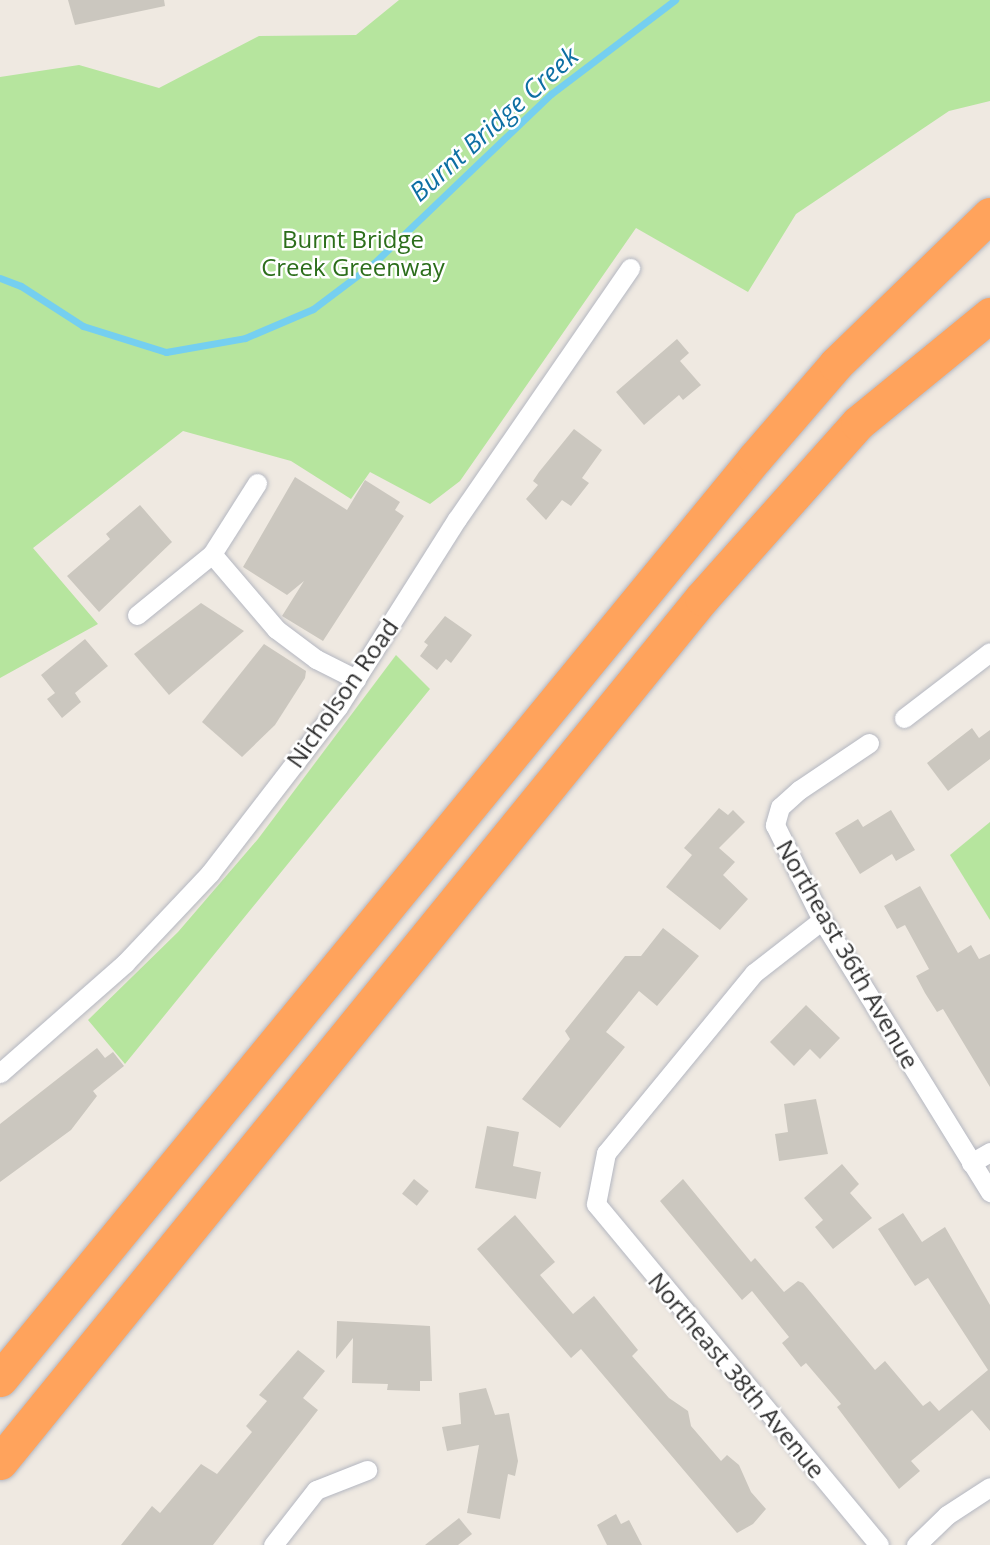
<!DOCTYPE html>
<style>
body{margin:0}
#map{position:relative;width:990px;height:1545px;overflow:hidden;background:#efe9e1;font-family:"Open Sans",sans-serif}
div>[style]{position:absolute}
[style*='--x']{left:calc(var(--x)*1px);top:calc(var(--y)*1px);width:calc(var(--w)*1px);rotate:calc(var(--a)*1deg)}
.green>*{inset:0;background:#b6e59e}
.stream>*{height:7px;margin:-3.5px;padding:0 3.5px;transform-origin:3.5px;border-radius:3.5px;background:#75cff0}
.building>*{inset:0;background:#cbc7bf;transform-origin:0 0}
.roads{filter:drop-shadow(0 0 2px #b4b7c1) drop-shadow(0 0 2px #b4b7c1)}
.minor>*{height:19px;margin:-9.5px;padding:0 9.5px;transform-origin:9.5px;border-radius:9.5px;background:#fff}
.motorway>*{height:35px;margin:-17.5px;padding:0 17.5px;transform-origin:17.5px;border-radius:17.5px;background:#ffa35c}
span{translate:-50% -50%;white-space:nowrap;text-align:center;line-height:1.15;-webkit-text-stroke:5px #fff;paint-order:stroke}
.park-label{font-size:24px;color:#2c6e1b}
.street-label{font-size:24px;color:#2e2e2e}
.water-label{font-size:26px;color:#0d6fa3;font-style:italic}
</style>
<div id="map">
<div class="green">
<div style="clip-path:polygon(399px 0,990px 0,990px 101px,949px 111px,796px 214px,748px 292px,636px 228px,460px 481px,430px 504px,370px 472px,351px 499px,291px 461px,183px 431px,33px 548px,98px 624px,0 678px,0 77px,79px 65px,159px 88px,259px 36px,356px 35px)"></div>
<div style="clip-path:polygon(396px 655px,430px 689px,125px 1064px,88px 1020px,178px 932px,258px 839px)"></div>
<div style="clip-path:polygon(990px 822px,990px 920px,950px 855px)"></div>
</div>
<div class="stream">
<div style="--x:0;--y:278;--w:22;--a:21"></div>
<div style="--x:21;--y:286;--w:74;--a:32.8"></div>
<div style="--x:83;--y:326;--w:87;--a:17.4"></div>
<div style="--x:166;--y:352;--w:80;--a:-10"></div>
<div style="--x:245;--y:338;--w:74;--a:-23.1"></div>
<div style="--x:313;--y:309;--w:76;--a:-37"></div>
<div style="--x:374;--y:263;--w:245;--a:-43.7"></div>
<div style="--x:551;--y:94;--w:156;--a:-37.2"></div>
</div>
<div class="building">
<div style="clip-path:polygon(68px 0,164px 0,165px 6px,75px 25px)"></div>
<div style="clip-path:polygon(677px 339px,689px 353px,680px 361px,701px 385px,683px 400px,679px 395px,644px 425px,616px 392px)"></div>
<div style="clip-path:polygon(574px 429px,602px 450px,582px 478px,589px 483px,571px 506px,562px 500px,546px 520px,526px 499px,538px 485px,533px 481px,539px 472px)"></div>
<div style="clip-path:polygon(295px 477px,347px 510px,365px 480px,400px 502px,395px 510px,404px 516px,323px 641px,282px 616px,304px 581px,287px 595px,243px 567px)"></div>
<div style="clip-path:polygon(140px 505px,172px 542px,99px 612px,67px 576px,110px 539px,106px 534px)"></div>
<div style="clip-path:polygon(201px 603px,244px 631px,169px 695px,134px 654px)"></div>
<div style="clip-path:polygon(445px 616px,472px 635px,451px 663px,446px 659px,437px 670px,420px 656px,428px 645px,424px 642px)"></div>
<div style="clip-path:polygon(85px 639px,108px 666px,75px 693px,81px 702px,62px 718px,47px 699px,55px 693px,41px 675px)"></div>
<div style="clip-path:polygon(264px 644px,306px 671px,305px 678px,275px 725px,242px 757px,202px 722px)"></div>
<div style="clip-path:polygon(972px 728px,979px 738px,990px 730px,990px 759px,948px 791px,927px 763px)"></div>
<div style="clip-path:polygon(719px 808px,728px 815px,733px 810px,745px 822px,719px 848px,735px 862px,723px 875px,748px 899px,720px 930px,666px 887px,692px 855px,684px 848px)"></div>
<div style="clip-path:polygon(891px 810px,915px 850px,896px 861px,892px 854px,860px 874px,835px 833px,858px 819px,863px 827px)"></div>
<div style="clip-path:polygon(920px 886px,958px 953px,971px 945px,979px 959px,990px 954px,990px 1087px,943px 1009px,937px 1012px,925px 993px,916px 976px,929px 969px,905px 925px,897px 929px,884px 906px)"></div>
<div style="clip-path:polygon(663px 928px,699px 956px,657px 1006px,639px 991px,606px 1032px,625px 1047px,560px 1128px,522px 1099px,570px 1039px,565px 1031px,625px 956px,641px 956px)"></div>
<div style="clip-path:polygon(806px 1005px,840px 1038px,820px 1059px,810px 1049px,794px 1066px,770px 1042px)"></div>
<div style="clip-path:polygon(97px 1048px,105px 1058px,113px 1052px,124px 1066px,93px 1091px,97px 1096px,71px 1130px,0 1182px,0 1124px)"></div>
<div style="clip-path:polygon(816px 1099px,828px 1154px,779px 1161px,775px 1134px,788px 1132px,784px 1104px)"></div>
<div style="clip-path:polygon(487px 1126px,519px 1132px,513px 1166px,541px 1172px,536px 1199px,475px 1188px)"></div>
<div style="clip-path:polygon(842px 1164px,859px 1184px,850px 1193px,872px 1218px,833px 1249px,815px 1227px,823px 1220px,804px 1198px)"></div>
<div style="left:414px;top:1179px;width:19px;height:19px;rotate:39deg"></div>
<div style="clip-path:polygon(683px 1179px,751px 1262px,755px 1258px,784px 1292px,798px 1281px,803px 1283px,875px 1370px,885px 1361px,923px 1406px,930px 1401px,939px 1411px,988px 1370px,928px 1278px,915px 1286px,878px 1229px,903px 1213px,922px 1242px,945px 1227px,990px 1305px,990px 1431px,972px 1410px,911px 1461px,920px 1471px,899px 1489px,837px 1407px,841px 1404px,806px 1363px,801px 1367px,782px 1343px,789px 1337px,752px 1291px,742px 1300px,660px 1201px)"></div>
<div style="clip-path:polygon(515px 1215px,555px 1262px,540px 1275px,573px 1314px,594px 1296px,638px 1350px,632px 1356px,669px 1398px,688px 1411px,691px 1426px,721px 1461px,727px 1455px,739px 1465px,751px 1492px,766px 1509px,753px 1524px,737px 1533px,581px 1349px,571px 1358px,477px 1249px)"></div>
<div style="clip-path:polygon(337px 1321px,430px 1326px,432px 1381px,420px 1381px,420px 1391px,387px 1390px,388px 1384px,352px 1383px,353px 1338px,336px 1359px)"></div>
<div style="clip-path:polygon(298px 1350px,325px 1371px,303px 1398px,318px 1410px,213px 1545px,121px 1545px,152px 1506px,160px 1513px,201px 1464px,217px 1474px,252px 1432px,246px 1426px,267px 1401px,259px 1395px)"></div>
<div style="clip-path:polygon(486px 1388px,495px 1415px,509px 1413px,518px 1461px,515px 1476px,508px 1474px,500px 1519px,467px 1513px,479px 1445px,447px 1451px,442px 1427px,461px 1424px,459px 1393px)"></div>
<div style="clip-path:polygon(616px 1514px,621px 1524px,629px 1520px,642px 1545px,607px 1545px,597px 1525px)"></div>
<div style="clip-path:polygon(459px 1518px,472px 1534px,458px 1545px,425px 1545px)"></div>
</div>
<div class="roads">
<div class="minor">
<div style="--x:212;--y:554;--w:99;--a:49.5"></div>
<div style="--x:276;--y:629;--w:50;--a:36.9"></div>
<div style="--x:316;--y:659;--w:45;--a:26.6"></div>
<div style="--x:137;--y:615;--w:97;--a:-39.1"></div>
<div style="--x:212;--y:554;--w:84;--a:-57.6"></div>
<div style="--x:904;--y:718;--w:108;--a:-37.5"></div>
<div style="--x:869;--y:743;--w:84;--a:146.1"></div>
<div style="--x:799;--y:790;--w:25;--a:138"></div>
<div style="--x:780;--y:807;--w:19;--a:106"></div>
<div style="--x:775;--y:825;--w:106;--a:63.7"></div>
<div style="--x:822;--y:920;--w:320;--a:58.3"></div>
<div style="--x:822;--y:920;--w:86;--a:142.1"></div>
<div style="--x:754;--y:973;--w:233;--a:129.4"></div>
<div style="--x:606;--y:1153;--w:52;--a:101.1"></div>
<div style="--x:596;--y:1204;--w:443;--a:50.3"></div>
<div style="--x:0;--y:1073;--w:167;--a:-41.3"></div>
<div style="--x:125;--y:963;--w:124;--a:-46.6"></div>
<div style="--x:210;--y:873;--w:210;--a:-52.4"></div>
<div style="--x:338;--y:707;--w:222;--a:-57.7"></div>
<div style="--x:457;--y:519;--w:305;--a:-55.4"></div>
<div style="--x:971;--y:1163;--w:22;--a:-30"></div>
<div style="--x:273;--y:1545;--w:70;--a:-52"></div>
<div style="--x:316;--y:1490;--w:55;--a:-21.4"></div>
<div style="--x:916;--y:1545;--w:43;--a:-44.1"></div>
<div style="--x:947;--y:1515;--w:51;--a:-33.1"></div>
</div>
<div class="motorway">
<div style="--x:0;--y:1379;--w:1191;--a:-50.66"></div>
<div style="--x:755;--y:458;--w:124;--a:-49.2"></div>
<div style="--x:836;--y:364;--w:214;--a:-44.1"></div>
<div style="--x:0;--y:1462;--w:1113;--a:-50.91"></div>
<div style="--x:702;--y:598;--w:234;--a:-48.3"></div>
<div style="--x:858;--y:423;--w:171;--a:-39.3"></div>
</div>
</div>
<div class="park-label">
<span style="left:353px;top:253px">Burnt Bridge<br>Creek Greenway</span>
</div>
<div class="street-label">
<span style="left:342px;top:693px;rotate:-55deg">Nicholson Road</span>
<span style="left:848px;top:954px;rotate:60deg">Northeast 36th Avenue</span>
<span style="left:737px;top:1375px;rotate:50deg">Northeast 38th Avenue</span>
</div>
<div class="water-label">
<span style="left:494px;top:124px;rotate:-42deg">Burnt Bridge Creek</span>
</div>
</div>
